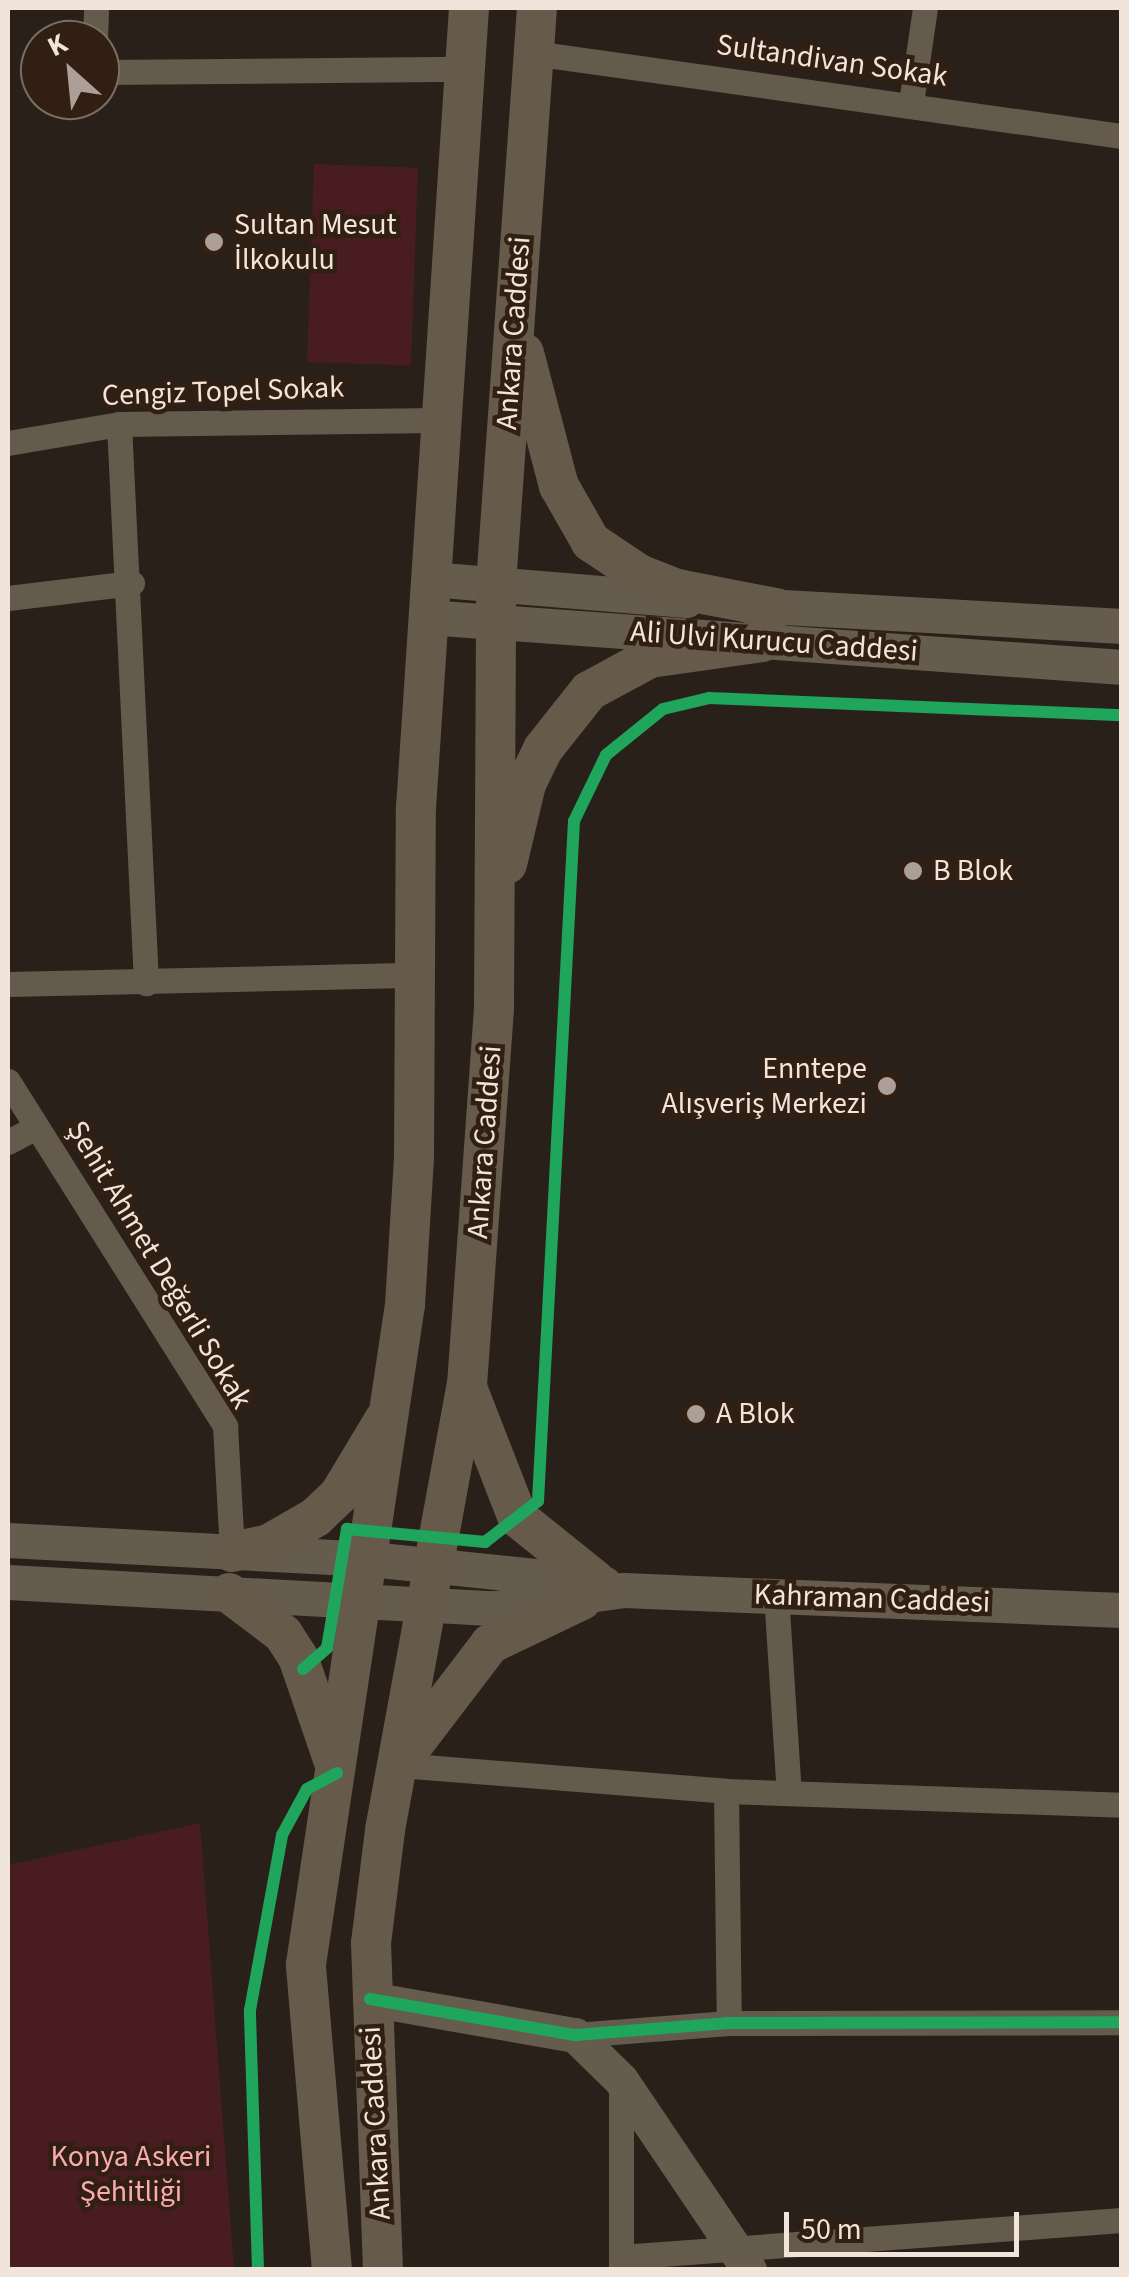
<!DOCTYPE html>
<meta charset="utf-8">
<style>
body{margin:0}
#map{position:relative;width:1129px;height:2277px;overflow:hidden;background:#2a201a;font-family:"Source Sans 3",sans-serif}
div>[style]{position:absolute}
[style*='--x']{left:calc(var(--x)*1px);top:calc(var(--y)*1px);width:calc(var(--w)*1px);rotate:calc(var(--a)*1deg)}
.green>*{inset:0;background:#491c22;transform-origin:0 0}
.street>*{height:25px;margin:-12.5px;padding:0 12.5px;transform-origin:12.5px;border-radius:12.5px;background:#645b4d}
.secondary>*{height:35px;margin:-17.5px;padding:0 17.5px;transform-origin:17.5px;border-radius:17.5px;background:#665c4d}
.primary>*{height:40px;margin:-20px;padding:0 20px;transform-origin:20px;border-radius:20px;background:#665a4a}
.cycleway>*{height:12px;margin:-6px;padding:0 6px;transform-origin:6px;border-radius:6px;background:#20a55d}
.dots>*{width:28px;height:28px;translate:-50% -50%;box-sizing:border-box;border:5px solid #311f13;border-radius:50%}
span{translate:-50% -50%;white-space:nowrap;text-align:center;line-height:1.15;-webkit-text-stroke:9px #311f13;paint-order:stroke}
.street-label{font-size:30px;color:#f0e4db}
.poi-label{font-size:30px;color:#f0e4db}
.left{translate:0 -50%;text-align:left}
.right{translate:-100% -50%;text-align:right}
.park-label{font-size:30px;color:#fbaab1}
.frame{position:absolute;inset:0;border:10px solid #f0e4db;pointer-events:none}
.north{position:absolute;left:20px;top:20px;width:100px;height:100px;box-sizing:border-box;background:#311f13;border:2px solid #7d6e63;border-radius:50%;rotate:333deg;font-size:28px;font-weight:700;line-height:40px;text-align:center;color:#f0e4db}
.north::after{content:'';display:block;margin:auto;width:35px;height:45px;background:#ab9f97;clip-path:polygon(50% 0,100% 100%,50% 72%,0 100%)}
.scale{position:absolute;left:784px;top:2212px;width:235px;height:45px;box-sizing:border-box;border:5px solid #f0e4db;border-top:0;padding-left:12px;font-size:30px;line-height:35px;white-space:nowrap;color:#f0e4db;-webkit-text-stroke:8px #311f13;paint-order:stroke}
</style>
<div id="map">
<div class="green">
<div style="left:314px;top:164px;width:104px;height:198px;rotate:2deg"></div>
<div style="clip-path:polygon(200px 1823px,234px 2269px,8px 2269px,8px 1865px)"></div>
</div>
<div class="street">
<div style="--x:95;--y:40;--w:32;--a:-88"></div>
<div style="--x:533;--y:53;--w:595;--a:8.02"></div>
<div style="--x:100;--y:72;--w:365;--a:-0.5"></div>
<div style="--x:911;--y:103;--w:96;--a:-81.6"></div>
<div style="--x:119;--y:424;--w:560;--a:87.23"></div>
<div style="--x:8;--y:443;--w:113;--a:-9.7"></div>
<div style="--x:119;--y:424;--w:322;--a:-0.7"></div>
<div style="--x:8;--y:598;--w:125;--a:-6.9"></div>
<div style="--x:8;--y:984;--w:408;--a:-1.3"></div>
<div style="--x:8;--y:1081;--w:408;--a:57.8"></div>
<div style="--x:225;--y:1426;--w:126;--a:86.8"></div>
<div style="--x:8;--y:1142;--w:32;--a:-28"></div>
<div style="--x:776;--y:1594;--w:199;--a:86.3"></div>
<div style="--x:399;--y:1765;--w:328;--a:4.5"></div>
<div style="--x:726;--y:1791;--w:396;--a:2"></div>
<div style="--x:726;--y:1791;--w:232;--a:89.3"></div>
<div style="--x:575;--y:2035;--w:154;--a:-4.5"></div>
<div style="--x:729;--y:2023;--w:393;--a:-0.1"></div>
<div style="--x:621;--y:2080;--w:190;--a:90"></div>
<div style="--x:621;--y:2257;--w:502;--a:-4.22"></div>
</div>
<div class="secondary">
<div style="--x:430;--y:579;--w:257;--a:4.7"></div>
<div style="--x:748;--y:605;--w:375;--a:3.2"></div>
<div style="--x:427;--y:617;--w:697;--a:4.11"></div>
<div style="--x:8;--y:1540;--w:362;--a:3"></div>
<div style="--x:370;--y:1559;--w:235;--a:5.9"></div>
<div style="--x:8;--y:1582;--w:488;--a:3.1"></div>
<div style="--x:495;--y:1608;--w:129;--a:-8"></div>
<div style="--x:623;--y:1590;--w:499;--a:2.3"></div>
<div style="--x:370;--y:1999;--w:208;--a:10"></div>
<div style="--x:575;--y:2035;--w:64;--a:44.4"></div>
<div style="--x:621;--y:2080;--w:229;--a:56"></div>
</div>
<div class="primary">
<div style="--x:524;--y:353;--w:138;--a:75.3"></div>
<div style="--x:559;--y:486;--w:64;--a:60.3"></div>
<div style="--x:591;--y:542;--w:58;--a:33.7"></div>
<div style="--x:639;--y:574;--w:41;--a:21.5"></div>
<div style="--x:677;--y:589;--w:101;--a:10.9"></div>
<div style="--x:507;--y:864;--w:82;--a:-76.6"></div>
<div style="--x:526;--y:784;--w:39;--a:-64"></div>
<div style="--x:543;--y:749;--w:74;--a:-51.6"></div>
<div style="--x:589;--y:691;--w:69;--a:-28.4"></div>
<div style="--x:650;--y:658;--w:113;--a:-8.1"></div>
<div style="--x:468;--y:1390;--w:137;--a:68.7"></div>
<div style="--x:518;--y:1518;--w:99;--a:38.8"></div>
<div style="--x:232;--y:1552;--w:38;--a:-12"></div>
<div style="--x:269;--y:1544;--w:54;--a:-29.9"></div>
<div style="--x:316;--y:1517;--w:32;--a:-44"></div>
<div style="--x:339;--y:1495;--w:87;--a:-59"></div>
<div style="--x:229;--y:1593;--w:68;--a:37.2"></div>
<div style="--x:283;--y:1634;--w:27;--a:57"></div>
<div style="--x:298;--y:1657;--w:111;--a:71.1"></div>
<div style="--x:407;--y:1753;--w:137;--a:-52.7"></div>
<div style="--x:490;--y:1644;--w:102;--a:-25.6"></div>
<div style="--x:332;--y:2270;--w:307;--a:-94.9"></div>
<div style="--x:306;--y:1964;--w:666;--a:-81.46"></div>
<div style="--x:405;--y:1305;--w:147;--a:-86.5"></div>
<div style="--x:414;--y:1158;--w:350;--a:-89.7"></div>
<div style="--x:416;--y:808;--w:802;--a:-86.21"></div>
<div style="--x:383;--y:2270;--w:327;--a:-92.1"></div>
<div style="--x:371;--y:1943;--w:114;--a:-82.9"></div>
<div style="--x:385;--y:1830;--w:452;--a:-79.6"></div>
<div style="--x:467;--y:1385;--w:379;--a:-85.9"></div>
<div style="--x:494;--y:1007;--w:423;--a:-89.7"></div>
<div style="--x:496;--y:584;--w:577;--a:-85.93"></div>
</div>
<div class="cycleway">
<div style="--x:303;--y:1669;--w:32;--a:-41"></div>
<div style="--x:327;--y:1648;--w:121;--a:-80.5"></div>
<div style="--x:347;--y:1529;--w:139;--a:5.4"></div>
<div style="--x:485;--y:1542;--w:67;--a:-37.7"></div>
<div style="--x:538;--y:1501;--w:681;--a:-86.97"></div>
<div style="--x:574;--y:821;--w:73;--a:-64.1"></div>
<div style="--x:606;--y:755;--w:73;--a:-38.9"></div>
<div style="--x:663;--y:709;--w:47;--a:-13.4"></div>
<div style="--x:709;--y:698;--w:413;--a:2.4"></div>
<div style="--x:370;--y:1999;--w:208;--a:10"></div>
<div style="--x:575;--y:2035;--w:154;--a:-4.5"></div>
<div style="--x:729;--y:2023;--w:393;--a:-0.1"></div>
<div style="--x:258;--y:2270;--w:260;--a:-91.8"></div>
<div style="--x:250;--y:2010;--w:178;--a:-79.6"></div>
<div style="--x:282;--y:1835;--w:52;--a:-61.5"></div>
<div style="--x:307;--y:1789;--w:34;--a:-28"></div>
</div>
<div class="dots">
<div style="left:214px;top:242px;background:#ab9f97"></div>
<div style="left:913px;top:871px;background:#ab9f97"></div>
<div style="left:887px;top:1086px;background:#ab9f97"></div>
<div style="left:696px;top:1414px;background:#ab9f97"></div>
</div>
<div class="street-label">
<span style="left:832px;top:61px;rotate:8deg">Sultandivan Sokak</span>
<span style="left:514px;top:333px;rotate:-86deg">Ankara Caddesi</span>
<span style="left:223px;top:392px;rotate:-2deg">Cengiz Topel Sokak</span>
<span style="left:774px;top:642px;rotate:4deg">Ali Ulvi Kurucu Caddesi</span>
<span style="left:485px;top:1142px;rotate:-86deg">Ankara Caddesi</span>
<span style="left:159px;top:1265px;rotate:59deg">Şehit Ahmet Değerli Sokak</span>
<span style="left:872px;top:1599px;rotate:2deg">Kahraman Caddesi</span>
<span style="left:376px;top:2123px;rotate:-93deg">Ankara Caddesi</span>
</div>
<div class="poi-label">
<span class="left" style="left:234px;top:242px">Sultan Mesut<br>İlkokulu</span>
<span class="left" style="left:933px;top:871px">B Blok</span>
<span class="right" style="left:867px;top:1086px">Enntepe<br>Alışveriş Merkezi</span>
<span class="left" style="left:716px;top:1414px">A Blok</span>
</div>
<div class="park-label">
<span style="left:131px;top:2174px">Konya Askeri<br>Şehitliği</span>
</div>
<div class="frame"></div>
<div class="north">K</div>
<div class="scale">50 m</div>
</div>
